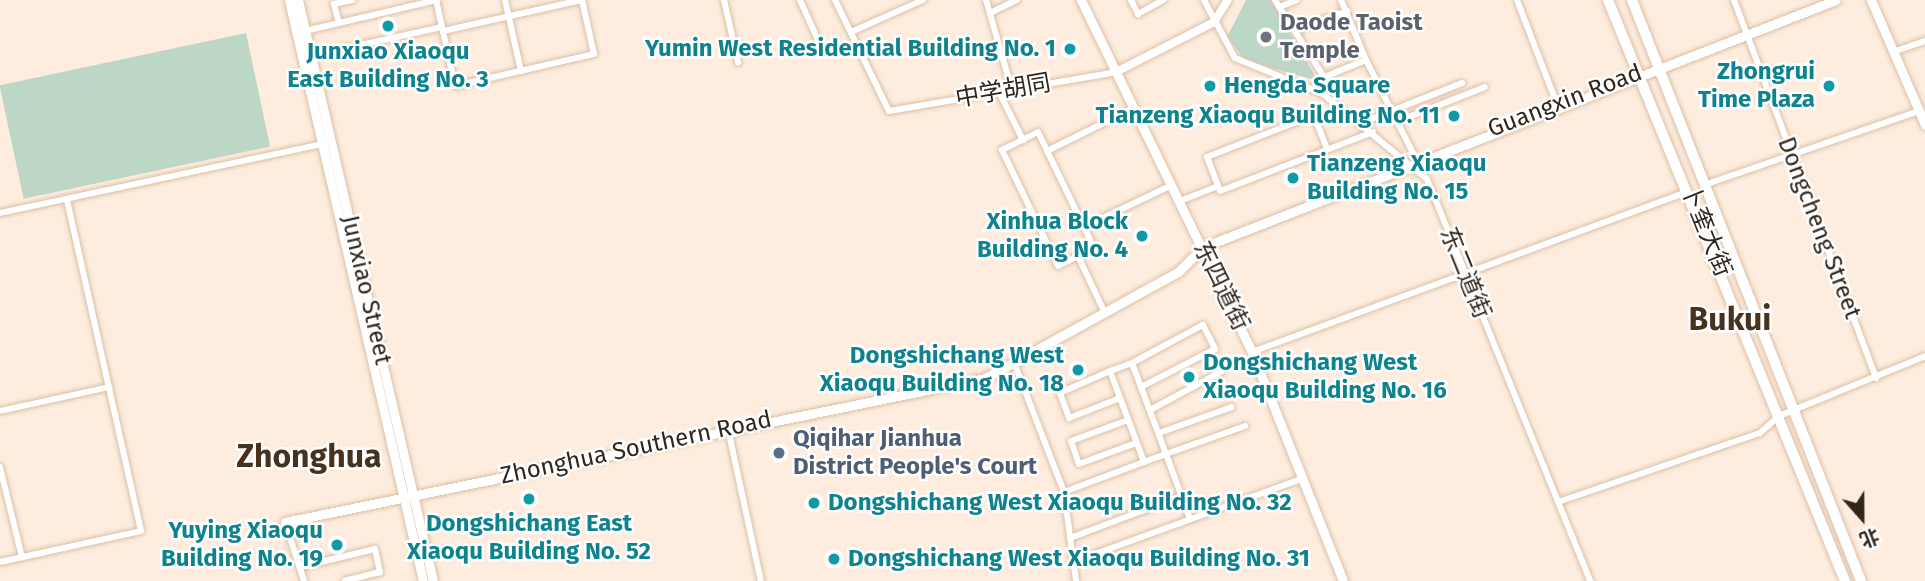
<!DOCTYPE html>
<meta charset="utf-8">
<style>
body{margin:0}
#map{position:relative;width:1925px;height:581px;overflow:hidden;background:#feedde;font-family:"Fira Sans","Noto Sans SC",sans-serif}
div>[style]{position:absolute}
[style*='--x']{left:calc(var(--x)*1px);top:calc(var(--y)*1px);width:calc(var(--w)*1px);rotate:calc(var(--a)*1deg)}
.green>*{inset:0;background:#bdd7c7;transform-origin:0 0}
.roads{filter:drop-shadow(0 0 2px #dbc0a8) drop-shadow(0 0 2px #dbc0a8)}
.minor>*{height:6px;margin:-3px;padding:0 3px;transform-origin:3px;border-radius:3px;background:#fff}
.tertiary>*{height:8px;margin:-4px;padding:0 4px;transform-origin:4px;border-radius:4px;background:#fff}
.secondary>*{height:9px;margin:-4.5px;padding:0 4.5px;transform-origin:4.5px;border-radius:4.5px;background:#fff}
.primary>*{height:10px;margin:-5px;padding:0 5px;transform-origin:5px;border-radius:5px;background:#fff}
.dots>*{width:19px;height:19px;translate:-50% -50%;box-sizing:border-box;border:4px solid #fff;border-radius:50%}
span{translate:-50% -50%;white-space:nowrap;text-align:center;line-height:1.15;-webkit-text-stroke:5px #fff;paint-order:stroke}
.worship-label{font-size:24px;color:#5b616d;font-weight:700}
.left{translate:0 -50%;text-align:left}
.culture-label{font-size:24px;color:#0d838f;font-weight:700}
.right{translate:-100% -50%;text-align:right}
.street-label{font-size:24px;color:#30261c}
.service-label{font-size:24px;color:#4e5e75;font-weight:700}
.district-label{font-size:32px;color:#47321e;font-weight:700}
.north{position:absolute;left:1827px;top:483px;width:70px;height:70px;-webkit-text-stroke:5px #fff;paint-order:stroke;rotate:159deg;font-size:19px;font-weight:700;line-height:28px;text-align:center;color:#30261c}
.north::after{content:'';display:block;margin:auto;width:24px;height:32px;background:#30261c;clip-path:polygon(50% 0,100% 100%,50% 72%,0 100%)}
</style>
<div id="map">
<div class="green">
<div style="clip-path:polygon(1246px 0,1271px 0,1318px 81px,1245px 60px,1227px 37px)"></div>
<div style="left:246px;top:33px;width:116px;height:252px;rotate:78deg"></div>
</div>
<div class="roads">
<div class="minor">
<div style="--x:436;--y:0;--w:88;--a:77.5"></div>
<div style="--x:455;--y:86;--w:143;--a:-13"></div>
<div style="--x:594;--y:54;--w:55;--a:-102.5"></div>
<div style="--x:505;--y:0;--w:73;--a:77.3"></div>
<div style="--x:724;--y:0;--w:64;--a:77.3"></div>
<div style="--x:800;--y:0;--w:44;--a:65.8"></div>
<div style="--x:835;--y:0;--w:123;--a:64.1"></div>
<div style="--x:889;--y:111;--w:230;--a:-9.7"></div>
<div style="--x:986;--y:0;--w:94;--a:73.9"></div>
<div style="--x:1131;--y:0;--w:16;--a:63"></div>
<div style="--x:1138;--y:14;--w:29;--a:-29"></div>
<div style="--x:1204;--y:0;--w:66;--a:61.9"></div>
<div style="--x:1235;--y:58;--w:95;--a:22.2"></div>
<div style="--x:1323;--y:94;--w:134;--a:39.3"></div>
<div style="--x:1427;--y:179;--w:434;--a:67.9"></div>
<div style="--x:1275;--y:0;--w:91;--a:57.5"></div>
<div style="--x:1324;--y:77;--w:17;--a:93"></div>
<div style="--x:1517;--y:0;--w:111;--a:69"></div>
<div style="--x:1734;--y:0;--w:404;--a:69.4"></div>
<div style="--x:1279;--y:7;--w:19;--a:-21"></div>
<div style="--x:992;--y:12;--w:28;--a:-26"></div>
<div style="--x:339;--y:23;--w:20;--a:-105"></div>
<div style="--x:334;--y:4;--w:19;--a:-12"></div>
<div style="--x:305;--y:31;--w:136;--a:-13.2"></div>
<div style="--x:443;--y:31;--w:142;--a:-12.6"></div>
<div style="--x:1295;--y:31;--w:56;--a:-21"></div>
<div style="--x:851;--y:32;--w:79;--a:-24"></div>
<div style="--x:1893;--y:52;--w:34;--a:-19"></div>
<div style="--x:311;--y:56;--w:134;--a:-12.5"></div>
<div style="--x:1366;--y:60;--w:111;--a:63.2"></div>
<div style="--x:1324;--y:77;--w:45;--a:-22"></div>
<div style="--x:1366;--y:60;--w:65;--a:-112.6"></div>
<div style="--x:999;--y:92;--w:54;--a:63.4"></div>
<div style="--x:1401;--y:120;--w:90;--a:-21.4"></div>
<div style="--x:1361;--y:123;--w:109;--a:-21.6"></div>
<div style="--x:1038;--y:132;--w:129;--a:64.2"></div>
<div style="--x:1094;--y:248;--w:40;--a:153.4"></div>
<div style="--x:1058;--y:266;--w:129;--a:-115.8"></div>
<div style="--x:1002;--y:150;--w:40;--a:-26.6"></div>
<div style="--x:1327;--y:149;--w:36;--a:-111"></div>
<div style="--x:1314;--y:115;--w:115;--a:158.6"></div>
<div style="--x:1207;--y:157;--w:36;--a:69"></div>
<div style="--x:1220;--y:191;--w:164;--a:-21.1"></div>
<div style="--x:1047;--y:151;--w:97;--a:-26.3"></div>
<div style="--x:1704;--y:185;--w:227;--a:-19"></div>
<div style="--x:1180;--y:201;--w:41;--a:-21.5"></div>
<div style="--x:0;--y:213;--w:333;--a:-12.1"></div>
<div style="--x:1084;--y:227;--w:98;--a:-25.5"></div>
<div style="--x:1078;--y:256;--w:63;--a:64.7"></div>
<div style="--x:1252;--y:352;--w:463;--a:-20.2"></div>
<div style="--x:1132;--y:363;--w:81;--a:-28.2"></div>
<div style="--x:1203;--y:325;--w:27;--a:63"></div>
<div style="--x:1215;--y:349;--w:83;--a:152.8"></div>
<div style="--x:1015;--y:365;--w:136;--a:68.9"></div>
<div style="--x:1064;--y:492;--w:90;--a:82.3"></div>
<div style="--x:1110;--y:371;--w:55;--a:156.3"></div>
<div style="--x:1060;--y:393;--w:27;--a:70"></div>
<div style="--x:1069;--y:418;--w:55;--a:-21.4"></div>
<div style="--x:1150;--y:410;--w:81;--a:-28.2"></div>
<div style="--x:0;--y:411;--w:112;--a:-12.4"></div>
<div style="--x:1128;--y:420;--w:61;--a:159.8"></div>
<div style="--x:1071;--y:441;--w:24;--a:71"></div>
<div style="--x:1079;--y:464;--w:61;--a:-20.2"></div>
<div style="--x:728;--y:429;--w:156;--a:77.8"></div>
<div style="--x:1159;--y:433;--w:77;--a:-19.6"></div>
<div style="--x:0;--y:467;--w:93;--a:76.3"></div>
<div style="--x:1064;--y:492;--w:85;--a:-20.6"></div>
<div style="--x:1561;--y:501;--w:210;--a:-18.9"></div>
<div style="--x:1760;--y:433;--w:25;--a:-42"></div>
<div style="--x:1779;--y:416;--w:158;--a:-22.3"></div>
<div style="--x:1190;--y:519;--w:69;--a:-110.3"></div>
<div style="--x:1166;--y:454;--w:97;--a:-110.5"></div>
<div style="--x:1132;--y:363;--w:23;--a:160"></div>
<div style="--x:1110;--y:371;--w:97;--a:69.5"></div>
<div style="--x:1144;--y:462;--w:23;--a:-20"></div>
<div style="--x:1166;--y:454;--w:84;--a:-19.5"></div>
<div style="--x:285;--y:522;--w:62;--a:72.1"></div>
<div style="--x:1070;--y:538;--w:120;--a:-20.6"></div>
<div style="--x:0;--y:562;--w:144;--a:-12.4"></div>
<div style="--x:141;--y:531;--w:340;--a:-102.6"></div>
<div style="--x:1073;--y:562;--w:246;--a:-20"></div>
<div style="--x:300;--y:567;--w:77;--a:-13.5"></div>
<div style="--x:375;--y:549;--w:24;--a:78"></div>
<div style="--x:380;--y:572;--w:36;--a:166"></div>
</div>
<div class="tertiary">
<div style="--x:1116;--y:72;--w:110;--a:-27"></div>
<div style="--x:1214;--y:22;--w:26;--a:-58"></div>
</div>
<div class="secondary">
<div style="--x:289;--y:0;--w:596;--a:77.01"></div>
<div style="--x:298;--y:0;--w:596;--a:76.92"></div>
<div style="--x:1081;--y:0;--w:391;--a:64.1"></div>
<div style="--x:1252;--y:352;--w:246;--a:68.3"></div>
<div style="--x:1871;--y:0;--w:136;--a:66.6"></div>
<div style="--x:285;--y:522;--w:715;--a:-11.62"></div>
<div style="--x:985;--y:378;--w:220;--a:-28.8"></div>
<div style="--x:1178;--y:272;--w:35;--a:-45"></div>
<div style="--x:1203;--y:247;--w:679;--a:-21.32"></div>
</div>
<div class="primary">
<div style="--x:1608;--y:0;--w:627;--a:67.81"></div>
<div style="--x:1632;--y:0;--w:625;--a:68.49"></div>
</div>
</div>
<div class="dots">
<div style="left:388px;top:26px;background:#0f9aa8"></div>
<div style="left:1266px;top:37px;background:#6b7280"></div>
<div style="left:1070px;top:49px;background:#0f9aa8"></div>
<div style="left:1210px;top:86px;background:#0f9aa8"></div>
<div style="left:1829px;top:86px;background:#0f9aa8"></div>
<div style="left:1454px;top:116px;background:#0f9aa8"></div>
<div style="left:1293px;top:178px;background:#0f9aa8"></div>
<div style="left:1142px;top:236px;background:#0f9aa8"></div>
<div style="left:1078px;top:370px;background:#0f9aa8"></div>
<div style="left:1189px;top:377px;background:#0f9aa8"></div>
<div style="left:779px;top:453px;background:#5c6f8a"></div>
<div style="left:529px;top:499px;background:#0f9aa8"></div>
<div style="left:814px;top:503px;background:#0f9aa8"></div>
<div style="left:337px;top:545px;background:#0f9aa8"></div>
<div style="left:834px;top:559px;background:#0f9aa8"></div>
</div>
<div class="worship-label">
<span class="left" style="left:1280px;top:37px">Daode Taoist<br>Temple</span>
</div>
<div class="culture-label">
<span class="right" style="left:1056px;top:49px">Yumin West Residential Building No. 1</span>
<span style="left:388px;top:66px">Junxiao Xiaoqu<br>East Building No. 3</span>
<span class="right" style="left:1815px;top:86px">Zhongrui<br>Time Plaza</span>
<span class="left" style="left:1224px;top:86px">Hengda Square</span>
<span class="right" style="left:1440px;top:116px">Tianzeng Xiaoqu Building No. 11</span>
<span class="left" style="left:1307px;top:178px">Tianzeng Xiaoqu<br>Building No. 15</span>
<span class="right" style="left:1128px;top:236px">Xinhua Block<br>Building No. 4</span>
<span class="right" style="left:1064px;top:370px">Dongshichang West<br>Xiaoqu Building No. 18</span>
<span class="left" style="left:1203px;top:377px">Dongshichang West<br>Xiaoqu Building No. 16</span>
<span class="left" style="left:828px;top:503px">Dongshichang West Xiaoqu Building No. 32</span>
<span style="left:529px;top:538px">Dongshichang East<br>Xiaoqu Building No. 52</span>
<span class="right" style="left:323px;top:545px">Yuying Xiaoqu<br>Building No. 19</span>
<span class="left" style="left:848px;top:559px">Dongshichang West Xiaoqu Building No. 31</span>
</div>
<div class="street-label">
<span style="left:1003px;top:91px;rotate:-10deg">中学胡同</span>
<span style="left:1565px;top:101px;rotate:-21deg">Guangxin Road</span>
<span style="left:1819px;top:228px;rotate:69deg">Dongcheng Street</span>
<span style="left:1706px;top:231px;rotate:68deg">卜奎大街</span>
<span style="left:1465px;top:273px;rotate:68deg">东二道街</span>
<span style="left:1221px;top:286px;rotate:64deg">东四道街</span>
<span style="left:366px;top:290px;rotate:77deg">Junxiao Street</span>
<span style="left:636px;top:448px;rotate:-12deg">Zhonghua Southern Road</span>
</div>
<div class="service-label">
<span class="left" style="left:793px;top:453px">Qiqihar Jianhua<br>District People's Court</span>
</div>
<div class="district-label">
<span style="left:1730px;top:319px">Bukui</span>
<span style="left:309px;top:456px">Zhonghua</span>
</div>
<div class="north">北</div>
</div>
